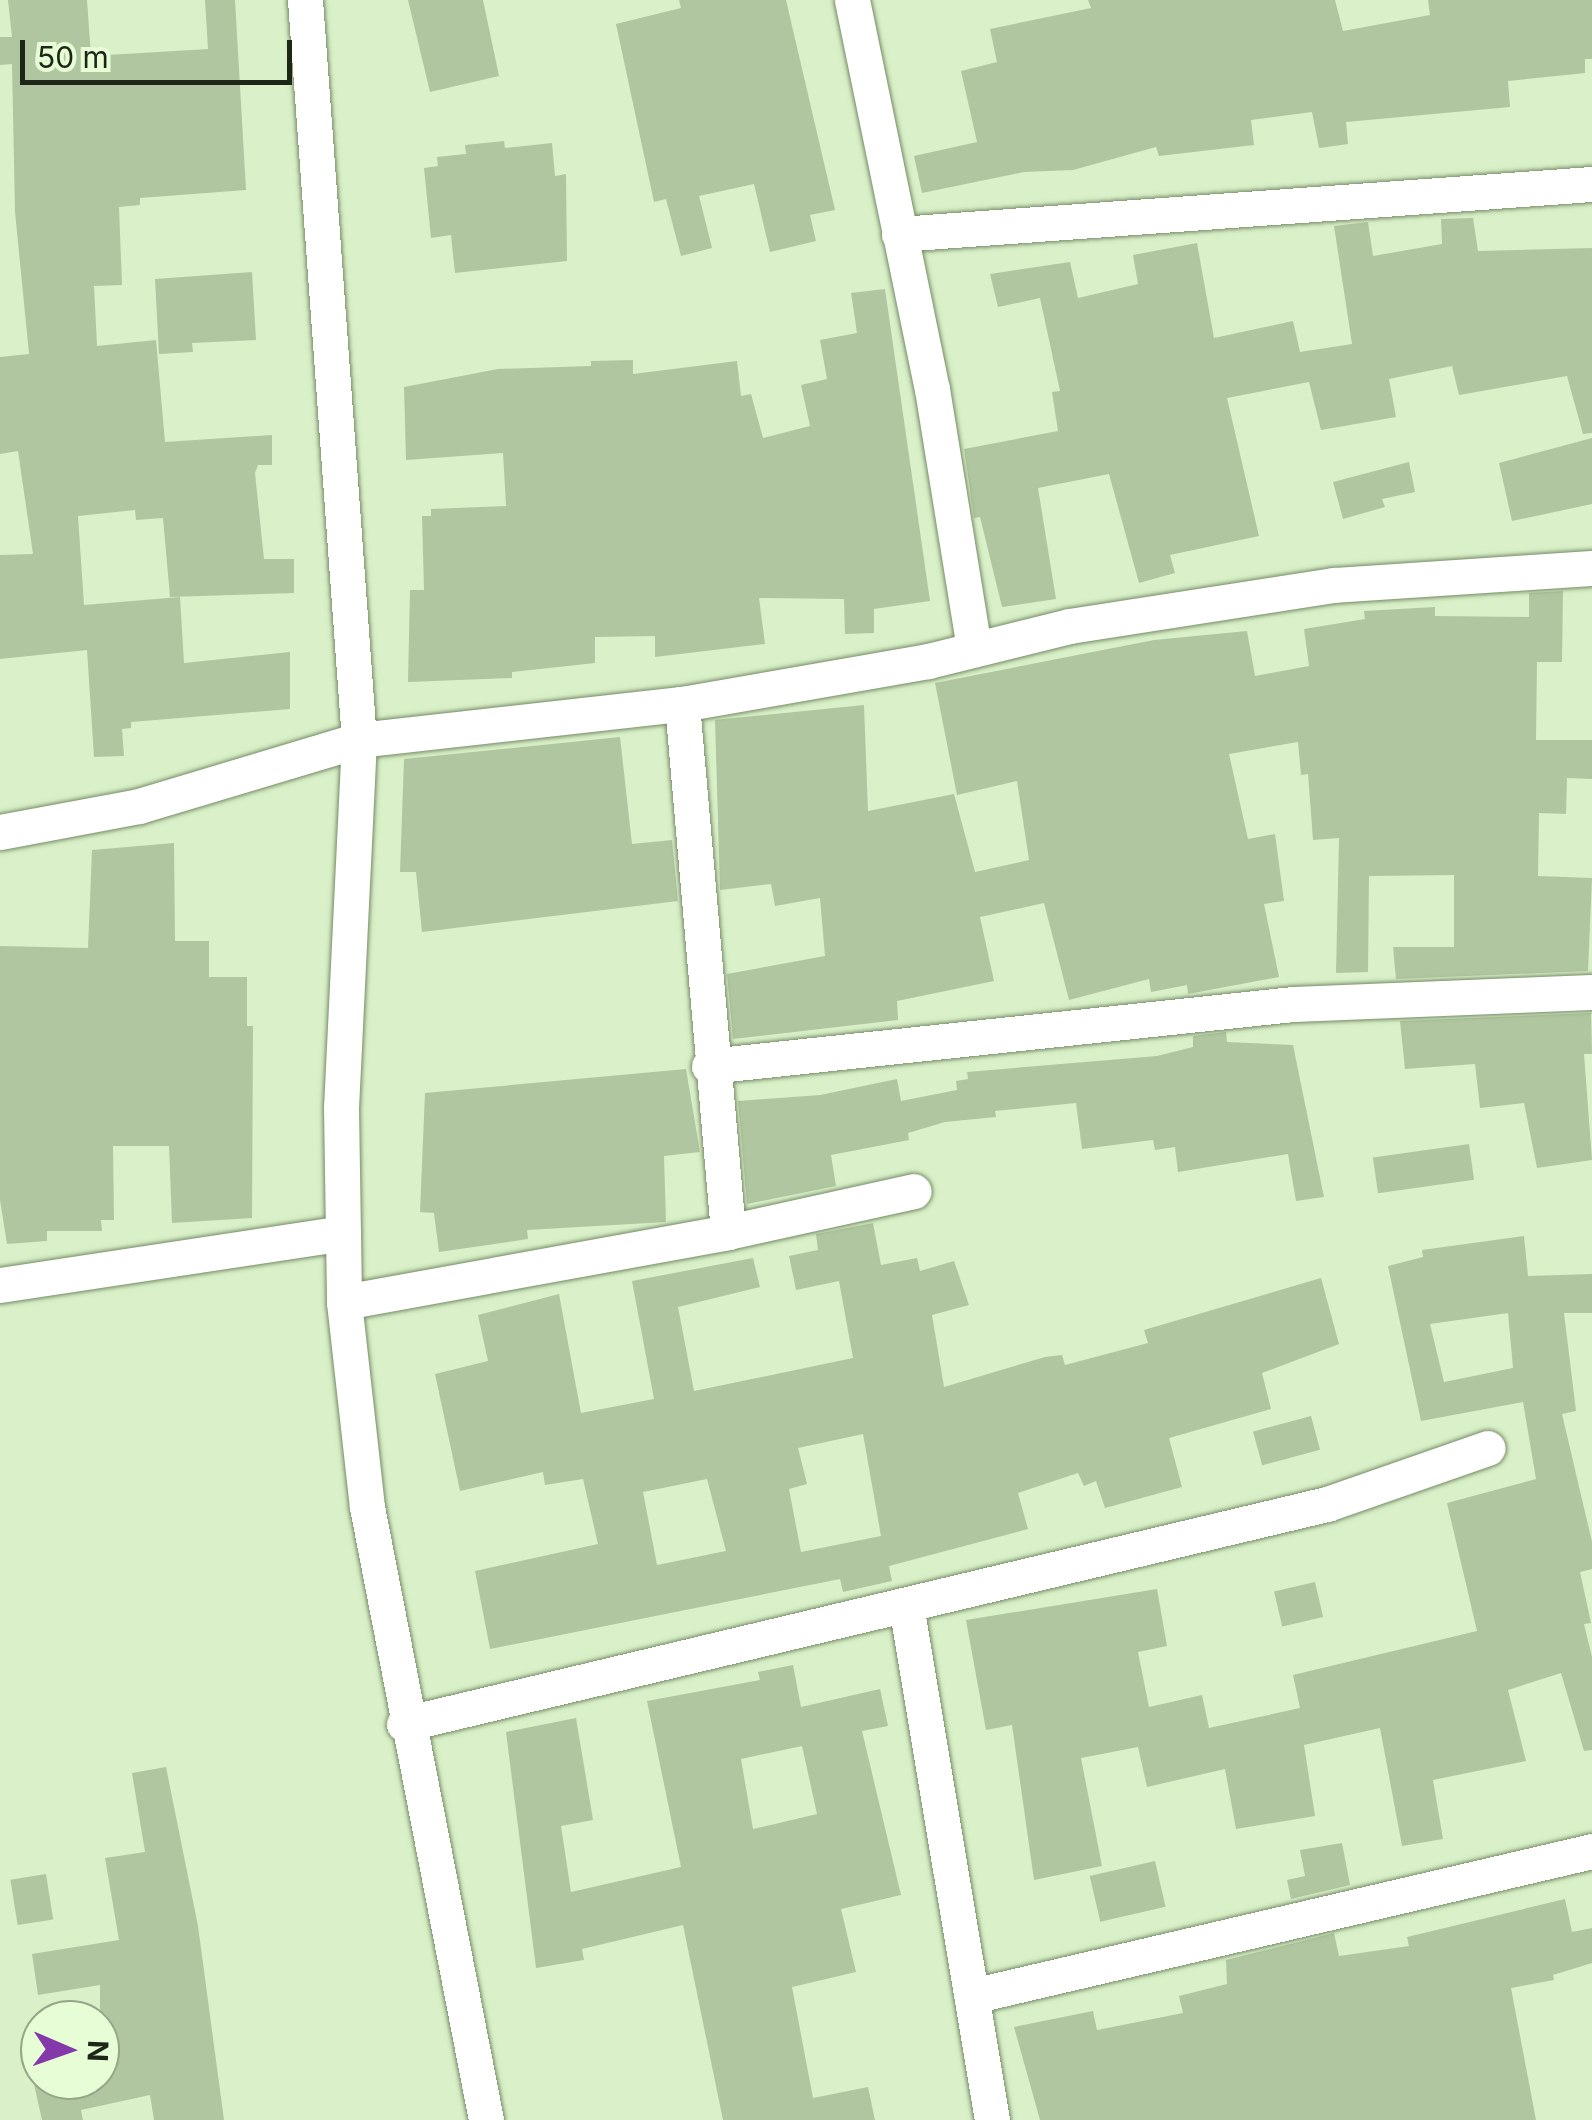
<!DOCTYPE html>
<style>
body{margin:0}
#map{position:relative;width:1592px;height:2120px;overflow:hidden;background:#d9f0c8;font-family:Inter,sans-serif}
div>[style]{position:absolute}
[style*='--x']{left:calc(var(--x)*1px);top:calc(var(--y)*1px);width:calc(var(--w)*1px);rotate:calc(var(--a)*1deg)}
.building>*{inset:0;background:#b0c6a0;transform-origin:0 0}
.roads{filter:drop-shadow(0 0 2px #768b67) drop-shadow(0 0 2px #768b67)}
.street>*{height:35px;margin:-17.5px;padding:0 17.5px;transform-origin:17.5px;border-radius:17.5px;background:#fff}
span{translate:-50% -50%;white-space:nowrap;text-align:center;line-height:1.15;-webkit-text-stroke:8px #e6fdd5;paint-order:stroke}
.north{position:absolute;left:20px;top:2000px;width:100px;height:100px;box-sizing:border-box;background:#e6fdd5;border:2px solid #96a789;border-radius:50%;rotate:92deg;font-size:28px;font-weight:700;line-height:40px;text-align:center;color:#1e2618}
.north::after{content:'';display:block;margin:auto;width:35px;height:45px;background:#8439aa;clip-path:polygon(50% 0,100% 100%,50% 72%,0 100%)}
.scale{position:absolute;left:20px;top:40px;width:272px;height:45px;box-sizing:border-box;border:5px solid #1e2618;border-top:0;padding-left:12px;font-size:30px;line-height:35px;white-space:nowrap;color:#1e2618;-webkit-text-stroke:8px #e6fdd5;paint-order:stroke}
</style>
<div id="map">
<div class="building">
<div style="clip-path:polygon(8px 0,87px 0,91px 56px,208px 49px,205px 0,235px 0,246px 190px,140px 198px,140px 205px,119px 207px,122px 285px,94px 286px,97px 346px,156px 340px,165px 442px,272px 435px,272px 465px,258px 465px,255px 473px,264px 559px,294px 559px,294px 593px,170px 597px,163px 518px,136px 520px,135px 510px,78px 516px,84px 605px,180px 597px,184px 663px,290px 652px,290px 709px,131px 722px,131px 728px,122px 729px,124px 756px,94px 757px,87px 650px,0 659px,0 555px,33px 554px,18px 451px,0 454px,0 357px,29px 354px,15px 212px,12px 64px,0 65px,0 37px,12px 37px)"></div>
<div style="clip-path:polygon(408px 0,483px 0,499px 76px,430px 92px)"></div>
<div style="clip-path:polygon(679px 0,786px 0,835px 210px,810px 215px,816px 241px,770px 252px,754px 184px,699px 196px,712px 248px,681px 256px,666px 199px,654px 202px,616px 24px,681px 8px)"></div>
<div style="clip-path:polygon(1088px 0,1335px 0,1343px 31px,1430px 15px,1428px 0,1592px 0,1592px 59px,1585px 59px,1585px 73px,1508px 81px,1510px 107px,1346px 122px,1348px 144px,1319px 148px,1312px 112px,1251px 120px,1254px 145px,1159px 156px,1156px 147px,1073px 170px,1024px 172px,922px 193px,914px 156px,977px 142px,961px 71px,997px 62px,990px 29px,1091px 8px)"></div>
<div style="clip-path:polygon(504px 141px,505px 148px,552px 143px,555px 176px,566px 174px,567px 261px,455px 273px,451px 235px,431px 238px,424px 168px,438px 166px,437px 157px,466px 154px,465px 145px)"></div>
<div style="clip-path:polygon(1473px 218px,1478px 251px,1592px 248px,1592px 433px,1583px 434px,1567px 376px,1459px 395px,1452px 366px,1389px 379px,1396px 417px,1321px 430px,1309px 382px,1227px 398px,1259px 536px,1170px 555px,1175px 573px,1139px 583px,1109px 474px,1038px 488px,1056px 599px,1002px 607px,980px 517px,974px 518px,964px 449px,1058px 431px,1052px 392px,1060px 391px,1040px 298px,998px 307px,990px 274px,1070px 262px,1078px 298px,1138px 284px,1133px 255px,1197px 243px,1214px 338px,1293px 321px,1300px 352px,1352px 344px,1334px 226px,1368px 222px,1373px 256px,1442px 244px,1441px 219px)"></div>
<div style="clip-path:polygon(252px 272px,256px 340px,192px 343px,193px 352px,159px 354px,155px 279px)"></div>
<div style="clip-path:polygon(885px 289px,930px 601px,874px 609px,874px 633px,845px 634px,844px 599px,759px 598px,765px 644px,655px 657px,655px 636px,595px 637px,595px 663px,512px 672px,512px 678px,408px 682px,410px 590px,424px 590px,422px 516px,431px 516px,431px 509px,506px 506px,503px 453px,406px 460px,404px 387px,498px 369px,591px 366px,591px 361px,633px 360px,633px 374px,737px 361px,741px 396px,751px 394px,763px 438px,810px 426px,801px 385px,827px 379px,820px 340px,857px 333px,851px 293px)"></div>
<div style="clip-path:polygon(1592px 438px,1592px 504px,1512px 521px,1499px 463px)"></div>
<div style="clip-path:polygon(1409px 462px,1415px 492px,1382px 499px,1385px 507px,1343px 519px,1333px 482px)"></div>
<div style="clip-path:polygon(1563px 591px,1562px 662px,1537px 662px,1536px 740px,1592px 740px,1592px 779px,1567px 778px,1566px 814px,1539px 813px,1538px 876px,1592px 878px,1588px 971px,1396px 979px,1393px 947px,1454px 947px,1454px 875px,1369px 876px,1368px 972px,1336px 973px,1339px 838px,1313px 840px,1308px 774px,1301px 775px,1298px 742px,1229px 754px,1248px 839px,1275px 834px,1284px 901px,1264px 904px,1279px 977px,1188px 994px,1187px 985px,1151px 992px,1149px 979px,1069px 1000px,1044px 903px,980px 917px,994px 981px,897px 1001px,898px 1020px,733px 1039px,727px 974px,825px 956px,820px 898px,775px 906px,771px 884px,720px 890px,715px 720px,864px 705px,868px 811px,954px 794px,975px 872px,1029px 860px,1017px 781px,957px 795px,935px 683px,1154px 640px,1247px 631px,1255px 676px,1309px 666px,1304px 629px,1365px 619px,1364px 611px,1435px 607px,1435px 616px,1529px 617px,1529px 593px)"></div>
<div style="clip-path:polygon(620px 737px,632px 844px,672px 840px,678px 901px,422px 932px,416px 872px,400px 872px,404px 759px)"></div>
<div style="clip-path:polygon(174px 843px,175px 941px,209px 941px,209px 977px,247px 977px,247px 1026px,253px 1026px,252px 1218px,172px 1223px,169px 1146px,113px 1146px,114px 1220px,101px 1220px,102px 1231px,47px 1231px,47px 1241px,7px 1244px,0 1200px,0 946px,88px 948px,92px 850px)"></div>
<div style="clip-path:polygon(1591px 1013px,1592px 1054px,1584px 1054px,1592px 1160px,1537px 1168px,1524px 1103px,1480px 1108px,1475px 1064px,1405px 1069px,1400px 1021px)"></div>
<div style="clip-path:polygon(1226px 1032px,1227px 1042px,1293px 1045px,1324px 1197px,1296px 1201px,1288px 1154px,1178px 1172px,1175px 1147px,1155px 1150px,1153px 1140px,1082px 1149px,1076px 1103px,995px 1111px,996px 1117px,945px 1122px,908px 1133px,909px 1140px,831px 1155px,836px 1186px,747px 1204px,738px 1101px,820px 1095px,897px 1079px,901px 1101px,957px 1090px,956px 1081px,968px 1079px,967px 1072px,1157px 1056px,1193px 1047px,1193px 1036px)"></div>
<div style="clip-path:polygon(686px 1069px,700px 1152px,664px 1156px,666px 1222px,527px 1230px,528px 1239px,439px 1252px,434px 1213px,420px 1212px,425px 1093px)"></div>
<div style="left:1469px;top:1144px;width:36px;height:97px;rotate:82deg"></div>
<div style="clip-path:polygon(evenodd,873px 1223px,881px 1265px,917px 1258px,920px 1271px,954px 1261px,969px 1305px,932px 1315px,944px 1387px,1045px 1357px,1062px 1355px,1065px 1365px,1148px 1343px,1144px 1330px,1321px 1278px,1339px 1344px,1262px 1373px,1271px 1409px,1169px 1438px,1182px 1487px,1105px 1508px,1096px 1481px,1084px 1486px,1078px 1473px,1018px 1493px,1028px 1529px,889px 1566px,892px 1581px,843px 1592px,840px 1579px,490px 1649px,475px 1571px,598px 1544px,583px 1479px,545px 1485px,543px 1472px,460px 1491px,435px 1374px,488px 1361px,478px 1315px,559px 1294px,581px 1413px,654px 1399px,632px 1281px,753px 1258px,760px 1287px,678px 1307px,694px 1391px,853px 1358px,839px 1281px,796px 1290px,789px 1256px,818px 1250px,816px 1234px,873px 1223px,863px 1434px,881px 1536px,801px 1552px,789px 1489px,807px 1484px,798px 1448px,863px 1434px,873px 1223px,707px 1479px,726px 1551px,657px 1565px,643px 1492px,707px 1479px)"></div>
<div style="clip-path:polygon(evenodd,1524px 1236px,1528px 1276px,1592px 1274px,1592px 1313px,1564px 1313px,1576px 1411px,1562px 1414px,1592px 1542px,1592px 1569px,1580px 1572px,1591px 1623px,1584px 1624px,1592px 1657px,1592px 1750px,1584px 1751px,1561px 1673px,1508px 1690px,1526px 1761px,1433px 1780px,1443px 1839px,1402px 1846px,1380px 1728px,1304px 1745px,1315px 1816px,1236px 1829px,1225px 1769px,1147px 1787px,1138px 1747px,1081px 1758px,1102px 1866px,1034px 1880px,1012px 1725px,986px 1730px,966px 1620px,1157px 1589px,1167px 1646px,1138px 1652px,1149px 1707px,1202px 1695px,1209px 1728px,1300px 1708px,1293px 1675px,1477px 1631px,1447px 1503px,1536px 1479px,1523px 1402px,1421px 1421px,1388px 1266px,1423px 1257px,1422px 1250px,1524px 1236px,1508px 1313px,1513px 1368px,1444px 1382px,1430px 1324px,1508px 1313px)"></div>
<div style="left:1311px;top:1416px;width:35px;height:60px;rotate:75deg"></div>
<div style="left:1315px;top:1582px;width:36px;height:42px;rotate:77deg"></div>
<div style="clip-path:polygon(evenodd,793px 1665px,801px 1707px,880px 1689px,888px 1726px,862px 1731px,901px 1895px,841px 1909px,856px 1972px,792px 1987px,813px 2098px,868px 2087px,875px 2120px,723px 2120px,683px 1925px,582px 1949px,584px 1960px,536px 1968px,506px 1732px,576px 1718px,593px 1820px,561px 1826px,571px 1892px,681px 1867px,647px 1701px,760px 1680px,758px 1672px,793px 1665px,802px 1746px,817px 1814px,753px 1829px,741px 1759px,802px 1746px)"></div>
<div style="clip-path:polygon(166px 1767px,198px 1926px,224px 2120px,154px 2120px,150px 2095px,81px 2110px,83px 2120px,42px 2120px,33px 2080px,100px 2080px,100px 1985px,38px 1995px,32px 1954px,119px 1940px,105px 1858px,145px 1852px,132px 1773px)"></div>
<div style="clip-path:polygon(1342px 1843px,1350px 1885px,1291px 1899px,1287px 1880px,1305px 1876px,1300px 1850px)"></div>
<div style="left:1155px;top:1861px;width:47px;height:67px;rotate:77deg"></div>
<div style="left:46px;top:1874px;width:46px;height:36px;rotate:81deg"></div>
<div style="clip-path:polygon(1565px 1899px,1572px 1932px,1592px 1928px,1592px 1963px,1553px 1975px,1554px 1980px,1511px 1988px,1536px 2120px,1040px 2120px,1014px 2027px,1093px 2011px,1097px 2030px,1183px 2013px,1179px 1996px,1227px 1984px,1226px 1960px,1334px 1933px,1339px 1956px,1409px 1946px,1407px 1937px)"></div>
</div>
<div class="roads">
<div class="street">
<div style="--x:305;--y:0;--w:742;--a:85.83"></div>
<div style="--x:359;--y:740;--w:367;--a:92.8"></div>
<div style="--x:341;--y:1107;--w:195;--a:89.1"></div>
<div style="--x:344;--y:1302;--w:206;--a:83.6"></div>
<div style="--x:367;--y:1507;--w:624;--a:79.01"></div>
<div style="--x:852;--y:0;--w:397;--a:78.4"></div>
<div style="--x:932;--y:389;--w:263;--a:80.8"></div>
<div style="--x:899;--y:234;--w:695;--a:-4.13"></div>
<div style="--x:682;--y:704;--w:530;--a:85.02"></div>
<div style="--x:0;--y:832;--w:141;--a:-10.6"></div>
<div style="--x:139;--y:806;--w:230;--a:-16.7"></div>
<div style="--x:359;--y:740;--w:325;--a:-6.4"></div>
<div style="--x:682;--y:704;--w:250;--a:-9.9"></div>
<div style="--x:928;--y:661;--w:145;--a:-13.9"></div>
<div style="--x:1069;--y:626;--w:268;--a:-8.8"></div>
<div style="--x:1334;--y:585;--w:259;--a:-3.8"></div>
<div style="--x:709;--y:1066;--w:587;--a:-6.06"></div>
<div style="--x:1293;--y:1004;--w:299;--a:-2.3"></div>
<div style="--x:0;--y:1285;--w:347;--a:-8.6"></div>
<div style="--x:344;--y:1302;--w:390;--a:-10.3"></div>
<div style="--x:728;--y:1232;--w:190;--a:-12.4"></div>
<div style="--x:906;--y:1605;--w:522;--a:80.52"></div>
<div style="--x:404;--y:1724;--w:949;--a:-13.41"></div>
<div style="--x:1327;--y:1504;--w:170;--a:-19.2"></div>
<div style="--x:972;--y:1996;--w:637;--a:-13.16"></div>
</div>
</div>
<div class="north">N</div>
<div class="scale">50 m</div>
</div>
